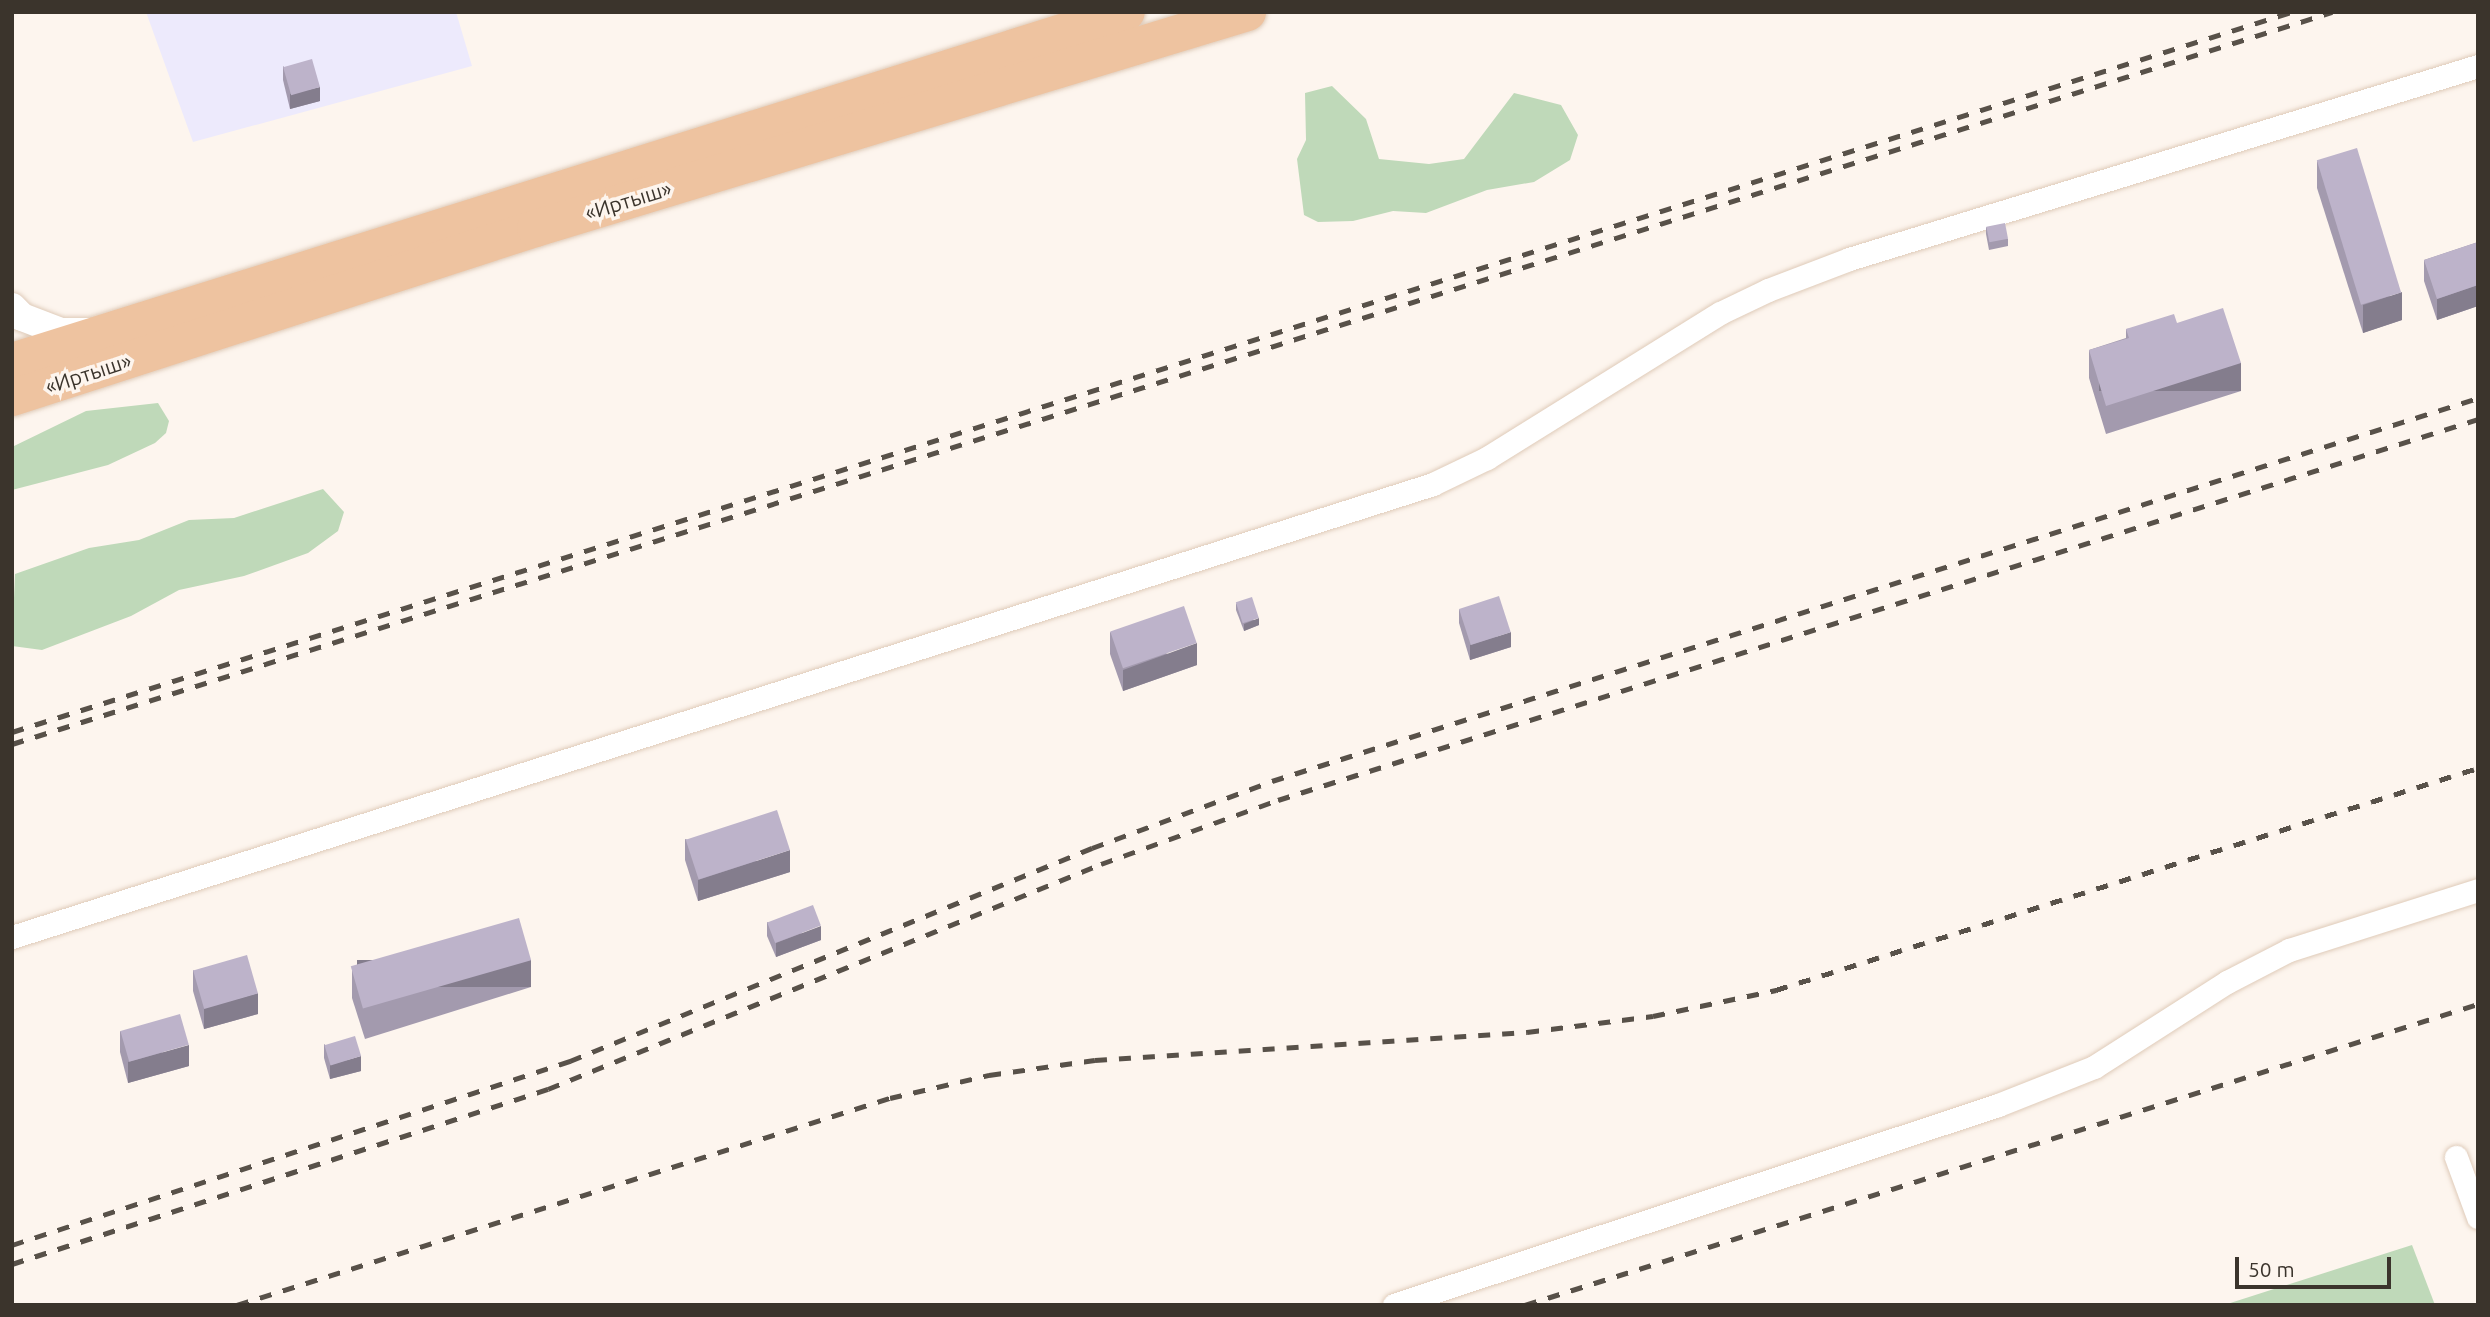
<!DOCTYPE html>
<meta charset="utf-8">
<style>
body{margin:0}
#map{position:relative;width:2490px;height:1317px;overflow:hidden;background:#fdf5ee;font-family:Ubuntu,sans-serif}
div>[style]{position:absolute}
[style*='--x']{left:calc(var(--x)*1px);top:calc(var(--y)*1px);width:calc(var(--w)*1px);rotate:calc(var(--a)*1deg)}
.industrial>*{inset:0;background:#edeafc}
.green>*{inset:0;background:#bfd9b9}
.roads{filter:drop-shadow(0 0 2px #dfcbb9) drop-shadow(0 0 2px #dfcbb9)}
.minor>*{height:23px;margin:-11.5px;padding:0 11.5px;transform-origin:11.5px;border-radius:11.5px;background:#fff}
.tertiary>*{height:28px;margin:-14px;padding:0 14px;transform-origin:14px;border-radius:14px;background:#fff}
.primary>*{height:37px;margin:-18.5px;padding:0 18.5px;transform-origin:18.5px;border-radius:18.5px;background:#eec3a0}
.rail>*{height:5px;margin-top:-2.5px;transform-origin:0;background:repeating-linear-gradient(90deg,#585149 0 12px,transparent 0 24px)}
.wall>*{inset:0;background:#a39aae}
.shaded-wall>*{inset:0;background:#847d8d;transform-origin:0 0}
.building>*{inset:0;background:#bdb3ca;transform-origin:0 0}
span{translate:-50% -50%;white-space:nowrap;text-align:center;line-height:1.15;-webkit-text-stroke:7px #fdf5ee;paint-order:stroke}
.street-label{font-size:21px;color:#3b342c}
.frame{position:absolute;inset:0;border:14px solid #3b342c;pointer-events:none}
.scale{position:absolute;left:2235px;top:1257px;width:156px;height:32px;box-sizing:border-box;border:4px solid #3b342c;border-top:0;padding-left:9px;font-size:21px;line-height:24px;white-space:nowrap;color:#3b342c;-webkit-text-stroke:5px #fdf5ee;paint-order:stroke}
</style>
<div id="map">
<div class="industrial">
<div style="clip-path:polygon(146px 12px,456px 12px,472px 66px,193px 142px)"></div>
</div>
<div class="green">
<div style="clip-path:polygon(1332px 86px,1366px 119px,1379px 159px,1429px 164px,1464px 159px,1514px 93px,1561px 105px,1578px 135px,1570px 160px,1534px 182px,1487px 190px,1426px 213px,1393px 211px,1353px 221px,1318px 222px,1304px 215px,1297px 159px,1306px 140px,1305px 93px)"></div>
<div style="clip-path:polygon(158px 403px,169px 421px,166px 433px,155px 443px,108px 465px,12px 490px,12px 447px,86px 411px)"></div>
<div style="clip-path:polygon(323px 489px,344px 512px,338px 531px,308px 553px,244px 576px,179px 590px,131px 616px,42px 650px,12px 646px,15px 574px,89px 548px,139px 540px,189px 520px,234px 518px)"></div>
<div style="clip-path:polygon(2412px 1245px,2435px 1305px,2224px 1305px)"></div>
</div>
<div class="roads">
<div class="minor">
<div style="--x:12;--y:937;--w:1491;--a:-17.68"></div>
<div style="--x:1433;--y:484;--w:60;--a:-25.7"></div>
<div style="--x:1487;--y:458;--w:274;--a:-31.9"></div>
<div style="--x:1720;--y:313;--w:53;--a:-25.6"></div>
<div style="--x:1768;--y:290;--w:87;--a:-20.9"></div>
<div style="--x:1849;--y:259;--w:658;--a:-17.06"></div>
<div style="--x:2456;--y:1157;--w:64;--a:69.9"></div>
<div style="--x:1394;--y:1305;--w:636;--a:-18.32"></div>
<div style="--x:1998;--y:1105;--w:103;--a:-21.6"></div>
<div style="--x:2094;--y:1067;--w:158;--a:-32.6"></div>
<div style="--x:2227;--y:982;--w:70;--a:-27.3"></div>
<div style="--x:2289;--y:950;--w:198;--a:-17.6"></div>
</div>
<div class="tertiary">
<div style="--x:12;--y:307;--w:14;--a:45"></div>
<div style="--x:22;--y:317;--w:42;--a:21"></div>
<div style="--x:61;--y:332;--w:30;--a:0"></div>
</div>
<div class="primary">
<div style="--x:12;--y:361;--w:1167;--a:-17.4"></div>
<div style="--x:12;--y:397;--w:550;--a:-17.91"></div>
<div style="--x:535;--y:228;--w:744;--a:-16.88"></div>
</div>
</div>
<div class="rail">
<div style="--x:12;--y:732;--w:2390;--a:-17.53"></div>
<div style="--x:12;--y:744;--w:2433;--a:-17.51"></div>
<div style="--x:12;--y:1245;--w:588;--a:-18.25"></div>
<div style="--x:570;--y:1061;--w:564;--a:-22.2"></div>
<div style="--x:1092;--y:848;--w:192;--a:-20.4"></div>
<div style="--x:1272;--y:781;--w:1265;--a:-17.62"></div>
<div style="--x:12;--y:1264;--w:564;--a:-18.08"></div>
<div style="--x:548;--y:1089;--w:597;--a:-22.14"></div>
<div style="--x:1101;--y:864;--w:188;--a:-19.9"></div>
<div style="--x:1278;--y:800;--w:1259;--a:-17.61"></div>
<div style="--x:237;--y:1305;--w:685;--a:-17.59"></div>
<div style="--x:890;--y:1098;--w:102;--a:-13.1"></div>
<div style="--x:989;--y:1075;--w:107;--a:-8.1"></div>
<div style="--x:1095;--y:1060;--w:433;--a:-3.7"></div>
<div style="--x:1527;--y:1032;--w:127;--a:-7.2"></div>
<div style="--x:1653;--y:1016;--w:126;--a:-11.9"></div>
<div style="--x:1776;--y:990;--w:736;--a:-17.55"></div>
<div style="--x:1525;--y:1305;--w:999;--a:-17.53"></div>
</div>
<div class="wall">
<div style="clip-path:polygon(283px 66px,320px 101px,290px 109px,283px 80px)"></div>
<div style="clip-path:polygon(2317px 160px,2402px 320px,2363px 333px,2317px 188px)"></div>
<div style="clip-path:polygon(1986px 227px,2008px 239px,2008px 246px,1989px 250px,1986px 234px)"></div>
<div style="clip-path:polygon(2478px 242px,2478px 306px,2437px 320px,2424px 281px,2424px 260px)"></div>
<div style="clip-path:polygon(2177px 323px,2241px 391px,2106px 434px,2089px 378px,2089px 350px,2126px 338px,2126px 329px)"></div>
<div style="clip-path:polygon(1236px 603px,1259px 625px,1244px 631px,1236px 610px)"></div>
<div style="clip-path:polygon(1459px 609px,1511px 647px,1470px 660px,1459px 623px)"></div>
<div style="clip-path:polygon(1110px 632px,1197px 665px,1123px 691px,1110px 654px)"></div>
<div style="clip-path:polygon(685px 839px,790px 872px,698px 901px,685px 860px)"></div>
<div style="clip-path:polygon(767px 922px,821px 940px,776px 957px,767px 936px)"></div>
<div style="clip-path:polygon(193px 970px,258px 1014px,204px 1029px,193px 991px)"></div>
<div style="clip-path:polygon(352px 970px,531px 987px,365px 1039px,352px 998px)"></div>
<div style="clip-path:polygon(120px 1031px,189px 1066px,128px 1083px,120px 1052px)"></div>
<div style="clip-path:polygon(324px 1044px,361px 1071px,330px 1079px,324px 1058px)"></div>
</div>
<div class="shaded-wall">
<div style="clip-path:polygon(320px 87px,320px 101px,290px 109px,290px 94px)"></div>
<div style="clip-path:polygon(2478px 285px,2478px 306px,2437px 320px,2437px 299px)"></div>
<div style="clip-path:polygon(2402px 292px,2402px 320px,2363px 333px,2363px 305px)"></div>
<div style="left:2241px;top:363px;width:28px;height:142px;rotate:90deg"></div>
<div style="clip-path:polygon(1259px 618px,1259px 625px,1244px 631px,1244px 624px)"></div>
<div style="clip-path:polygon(1511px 632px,1511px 647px,1470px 660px,1470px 645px)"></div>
<div style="clip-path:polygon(1197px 643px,1197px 665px,1123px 691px,1123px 670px)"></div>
<div style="clip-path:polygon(790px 850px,790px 872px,698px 901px,698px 880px)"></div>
<div style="clip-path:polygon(821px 926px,821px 940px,776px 957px,776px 943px)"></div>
<div style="left:531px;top:960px;width:27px;height:174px;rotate:90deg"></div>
<div style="clip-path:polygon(258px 993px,258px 1014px,204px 1029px,204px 1008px)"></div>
<div style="clip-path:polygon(189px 1045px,189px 1066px,128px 1083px,128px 1062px)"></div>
<div style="clip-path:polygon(361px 1056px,361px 1071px,330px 1079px,330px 1065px)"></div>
</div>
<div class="building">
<div style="left:312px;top:59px;width:29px;height:30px;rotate:74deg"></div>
<div style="left:2357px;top:148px;width:151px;height:42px;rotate:73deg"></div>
<div style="left:2005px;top:223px;width:16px;height:19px;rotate:79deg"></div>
<div style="clip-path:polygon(2478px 242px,2478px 285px,2437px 299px,2424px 260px)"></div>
<div style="clip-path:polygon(2223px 308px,2241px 363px,2106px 406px,2089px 350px,2129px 338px,2126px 329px,2174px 314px,2177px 323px)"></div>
<div style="left:1499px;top:596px;width:38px;height:42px;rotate:72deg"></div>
<div style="left:1252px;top:597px;width:22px;height:17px;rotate:72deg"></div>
<div style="left:1184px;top:606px;width:39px;height:78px;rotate:71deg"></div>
<div style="left:777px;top:810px;width:42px;height:96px;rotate:72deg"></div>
<div style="left:813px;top:905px;width:22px;height:49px;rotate:69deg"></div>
<div style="left:519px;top:918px;width:44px;height:175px;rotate:74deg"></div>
<div style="left:247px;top:955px;width:40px;height:56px;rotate:74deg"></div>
<div style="left:180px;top:1014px;width:32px;height:62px;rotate:74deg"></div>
<div style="left:355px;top:1036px;width:21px;height:32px;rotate:73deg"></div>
</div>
<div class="street-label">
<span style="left:628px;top:200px;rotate:-17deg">«Иртыш»</span>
<span style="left:88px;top:373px;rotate:-18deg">«Иртыш»</span>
</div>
<div class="frame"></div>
<div class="scale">50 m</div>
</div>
